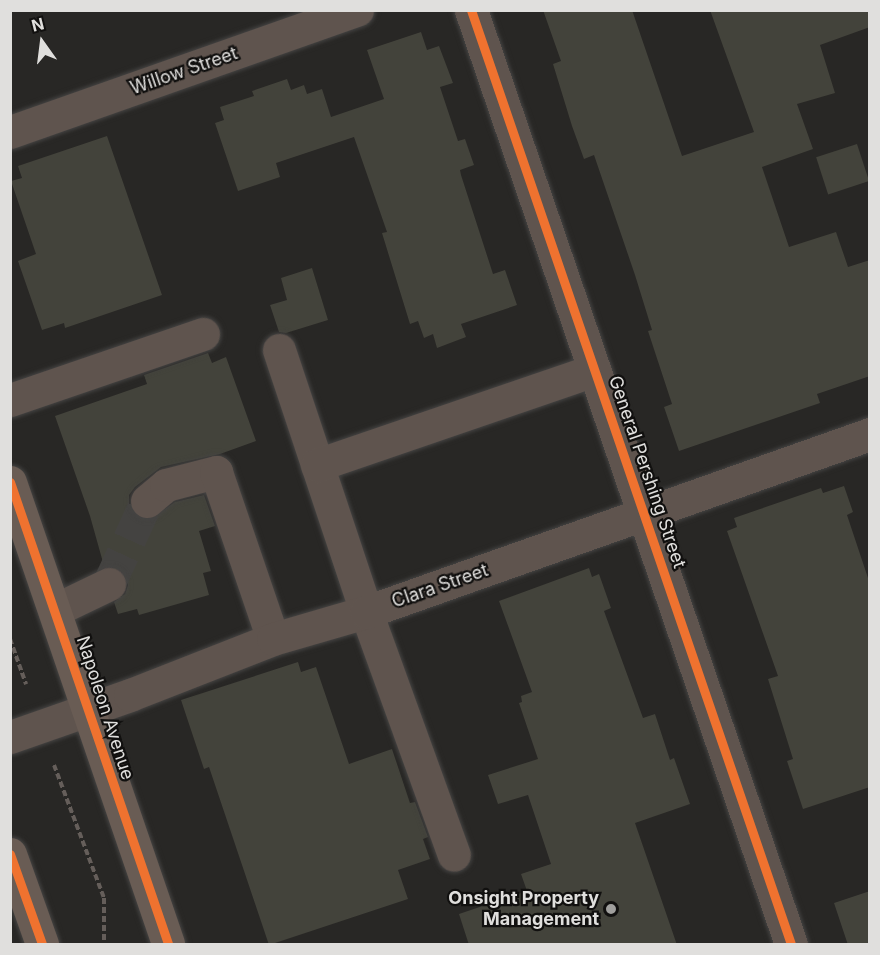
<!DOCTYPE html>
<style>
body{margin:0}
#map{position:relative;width:880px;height:955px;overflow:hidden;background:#282725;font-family:Inter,sans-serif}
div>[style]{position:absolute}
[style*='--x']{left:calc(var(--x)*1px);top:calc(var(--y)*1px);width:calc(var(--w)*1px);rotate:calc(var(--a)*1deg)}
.building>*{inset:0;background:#43433b;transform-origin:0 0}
.minor-tunnel>*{height:33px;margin-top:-16.5px;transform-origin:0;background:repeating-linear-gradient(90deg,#444341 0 33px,transparent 0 49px)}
.path>*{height:4px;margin-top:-2px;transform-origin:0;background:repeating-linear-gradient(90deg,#655e5a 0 6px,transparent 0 9px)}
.roads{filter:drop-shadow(0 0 2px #454443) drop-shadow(0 0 2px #454443)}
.minor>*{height:33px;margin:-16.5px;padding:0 16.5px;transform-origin:16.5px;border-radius:16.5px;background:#5f544e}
.major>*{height:33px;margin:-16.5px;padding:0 16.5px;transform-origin:16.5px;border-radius:16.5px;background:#695c54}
.cycleway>*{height:9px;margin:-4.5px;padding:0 4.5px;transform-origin:4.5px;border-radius:4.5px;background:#ef722f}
.dots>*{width:16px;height:16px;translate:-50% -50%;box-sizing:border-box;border:3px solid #11100f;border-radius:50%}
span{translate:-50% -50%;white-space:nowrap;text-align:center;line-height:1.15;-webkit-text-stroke:4.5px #11100f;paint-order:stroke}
.street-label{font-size:18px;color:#e0dfdd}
.poi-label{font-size:18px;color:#e0dfdd;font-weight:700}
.right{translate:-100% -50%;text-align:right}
.frame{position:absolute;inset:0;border:12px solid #e0dfdd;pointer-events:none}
.north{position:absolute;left:12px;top:12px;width:60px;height:60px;-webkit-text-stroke:4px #11100f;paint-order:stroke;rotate:346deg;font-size:16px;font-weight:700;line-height:24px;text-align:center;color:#e0dfdd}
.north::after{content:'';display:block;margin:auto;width:21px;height:27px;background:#e0dfdd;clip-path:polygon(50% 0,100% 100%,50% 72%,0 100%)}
</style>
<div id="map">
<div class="building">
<div style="clip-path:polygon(543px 10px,632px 10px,682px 156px,754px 132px,710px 10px,870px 10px,870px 27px,820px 45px,835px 93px,797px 104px,813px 149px,762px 167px,789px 247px,836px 232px,848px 267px,870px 260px,870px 376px,817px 394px,820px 403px,679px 451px,664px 407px,672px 404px,648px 331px,652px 330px,635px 275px,594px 155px,584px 159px,572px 126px,553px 64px,561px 61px)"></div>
<div style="clip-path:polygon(421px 32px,427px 50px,439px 46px,453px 83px,440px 87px,458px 141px,465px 139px,474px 165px,460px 170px,461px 175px,493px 274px,505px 270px,517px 305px,461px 324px,466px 337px,437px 348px,433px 334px,424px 338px,418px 321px,410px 324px,382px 233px,387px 232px,354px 137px,276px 163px,280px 177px,238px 191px,215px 123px,224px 120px,220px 107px,254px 96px,252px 91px,287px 79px,291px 90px,304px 85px,307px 94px,322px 89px,331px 117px,384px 99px,367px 50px)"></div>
<div style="clip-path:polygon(107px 136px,162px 295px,65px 328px,64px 323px,42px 330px,18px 261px,36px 254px,11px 181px,22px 178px,18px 166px)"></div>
<div style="left:857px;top:144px;width:39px;height:43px;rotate:72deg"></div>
<div style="clip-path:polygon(312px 268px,328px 320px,286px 333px,279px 332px,270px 305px,287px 300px,281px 278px)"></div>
<div style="clip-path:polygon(208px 353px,212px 363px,226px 357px,256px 441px,220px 454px,161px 467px,135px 487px,129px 495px,129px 504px,133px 513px,141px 519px,150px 519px,175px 502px,204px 495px,215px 526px,199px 531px,211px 571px,203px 573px,209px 595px,139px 615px,137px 609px,118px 614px,114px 602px,125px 594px,128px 585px,126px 576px,119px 568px,104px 566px,90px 516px,55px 416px,147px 384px,144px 375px)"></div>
<div style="clip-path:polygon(844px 486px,853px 512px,847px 515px,870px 584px,870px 787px,803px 809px,787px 761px,793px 759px,768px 679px,778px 676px,727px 531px,737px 527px,734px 518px,821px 488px,823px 493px)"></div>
<div style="clip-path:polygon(589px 568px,592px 577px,599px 574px,611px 608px,604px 611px,643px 718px,655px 714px,670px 760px,674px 758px,690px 804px,635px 823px,677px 945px,469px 945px,459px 914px,527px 891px,521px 874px,551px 864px,528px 795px,498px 804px,488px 775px,538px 759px,519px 703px,522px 702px,521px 696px,532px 692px,499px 601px)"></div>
<div style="clip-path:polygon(298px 662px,301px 672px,316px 667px,349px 764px,392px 749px,410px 803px,415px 802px,428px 837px,423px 839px,430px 859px,398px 870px,408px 899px,269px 945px,209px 767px,204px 769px,181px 700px)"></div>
<div style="clip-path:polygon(870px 891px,870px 945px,848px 945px,834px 903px)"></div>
</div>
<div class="minor-tunnel">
<div style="--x:109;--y:584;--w:91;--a:-65.4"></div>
</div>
<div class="path">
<div style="--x:10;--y:639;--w:48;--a:70.4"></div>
<div style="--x:54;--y:765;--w:142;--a:69.4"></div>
<div style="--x:104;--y:898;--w:46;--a:90"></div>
</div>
<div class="roads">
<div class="minor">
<div style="--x:471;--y:10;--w:987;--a:71.09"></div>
<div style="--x:10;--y:132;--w:368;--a:-19.4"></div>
<div style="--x:279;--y:350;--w:276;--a:71.6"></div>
<div style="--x:366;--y:612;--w:258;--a:70.1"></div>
<div style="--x:10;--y:400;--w:204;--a:-18.9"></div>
<div style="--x:317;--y:465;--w:293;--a:-18.9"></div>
<div style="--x:147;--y:501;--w:25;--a:-40"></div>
<div style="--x:166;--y:485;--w:52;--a:-14.6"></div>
<div style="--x:216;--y:472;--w:176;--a:71.2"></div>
<div style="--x:55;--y:610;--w:60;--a:-25.7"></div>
<div style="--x:10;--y:737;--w:127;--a:-19.3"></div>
<div style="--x:130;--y:695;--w:154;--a:-21.4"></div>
<div style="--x:273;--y:639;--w:97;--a:-16.2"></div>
<div style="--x:366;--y:612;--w:535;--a:-19.45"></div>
</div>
<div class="major">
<div style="--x:10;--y:482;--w:488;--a:71.1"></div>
<div style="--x:10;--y:854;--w:96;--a:70.4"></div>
</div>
</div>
<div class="cycleway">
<div style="--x:471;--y:10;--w:987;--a:71.09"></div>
<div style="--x:10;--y:482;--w:488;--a:71.1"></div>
<div style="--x:10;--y:854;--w:96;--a:70.4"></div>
</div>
<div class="dots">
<div style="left:611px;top:909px;background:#a09f9d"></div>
</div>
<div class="street-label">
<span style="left:184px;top:71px;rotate:-19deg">Willow Street</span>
<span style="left:647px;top:472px;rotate:71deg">General Pershing Street</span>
<span style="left:440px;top:586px;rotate:-19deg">Clara Street</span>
<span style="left:105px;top:708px;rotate:72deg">Napoleon Avenue</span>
</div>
<div class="poi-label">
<span class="right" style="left:599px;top:909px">Onsight Property<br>Management</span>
</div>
<div class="frame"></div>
<div class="north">N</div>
</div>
